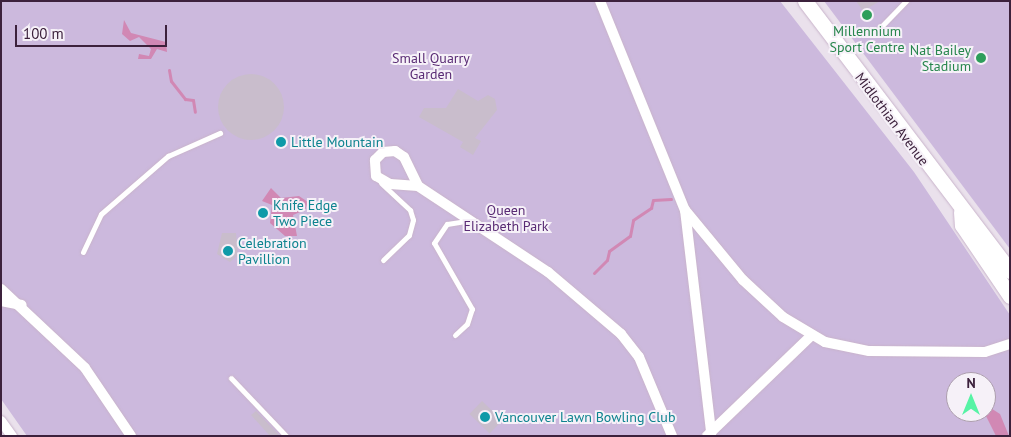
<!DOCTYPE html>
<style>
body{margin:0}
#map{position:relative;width:1011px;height:437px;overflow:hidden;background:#eae1ec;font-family:"PT Sans",sans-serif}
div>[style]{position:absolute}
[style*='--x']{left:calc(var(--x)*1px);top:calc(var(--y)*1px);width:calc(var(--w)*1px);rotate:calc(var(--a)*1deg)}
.green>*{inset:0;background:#ccb9dd}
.water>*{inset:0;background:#d188b4}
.stream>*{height:3px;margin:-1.5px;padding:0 1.5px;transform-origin:1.5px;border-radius:1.5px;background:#d188b4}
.building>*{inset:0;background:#c9bdcc;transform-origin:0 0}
.round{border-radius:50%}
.roads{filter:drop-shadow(0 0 1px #c9b4cb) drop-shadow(0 0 1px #c9b4cb)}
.lane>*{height:5px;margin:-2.5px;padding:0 2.5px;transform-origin:2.5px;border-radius:2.5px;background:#fff}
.street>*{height:10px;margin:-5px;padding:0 5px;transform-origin:5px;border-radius:5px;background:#fff}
.secondary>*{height:15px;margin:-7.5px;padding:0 7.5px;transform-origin:7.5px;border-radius:7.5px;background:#fff}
.dots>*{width:14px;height:14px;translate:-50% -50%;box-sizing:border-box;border:2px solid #f6f1f8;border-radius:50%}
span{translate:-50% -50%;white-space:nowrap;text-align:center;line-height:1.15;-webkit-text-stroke:4px #f6f1f8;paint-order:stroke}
.leisure-label{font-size:14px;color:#27864d}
.right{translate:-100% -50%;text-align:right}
.park-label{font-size:14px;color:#592b74}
.street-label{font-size:14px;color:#3c213c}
.culture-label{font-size:14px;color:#0d838f}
.left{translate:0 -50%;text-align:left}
.frame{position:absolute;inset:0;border:2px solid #3c213c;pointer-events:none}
.north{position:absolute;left:946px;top:372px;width:50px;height:50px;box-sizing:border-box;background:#f6f1f8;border:1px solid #ac9ead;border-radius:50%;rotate:0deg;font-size:14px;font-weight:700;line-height:20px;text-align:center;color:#3c213c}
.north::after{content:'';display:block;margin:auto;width:18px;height:22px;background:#57f3a5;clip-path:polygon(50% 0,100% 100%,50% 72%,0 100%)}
.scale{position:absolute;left:15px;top:25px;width:152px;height:22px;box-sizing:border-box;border:2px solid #3c213c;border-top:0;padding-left:6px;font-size:15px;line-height:18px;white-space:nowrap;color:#3c213c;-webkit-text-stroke:4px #f6f1f8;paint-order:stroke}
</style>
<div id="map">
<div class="green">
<div style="clip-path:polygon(evenodd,1px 1px,780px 1px,914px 172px,1010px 315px,1010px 436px,27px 436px,1px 399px,1px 1px,956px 382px,986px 382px,986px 412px,956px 412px,956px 382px)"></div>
<div style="clip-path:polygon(824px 1px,1010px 1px,1010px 249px)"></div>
</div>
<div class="water">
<div style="clip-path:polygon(124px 20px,131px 33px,166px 42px,167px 52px,157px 49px,151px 59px,138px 59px,139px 54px,149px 56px,151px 49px,139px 37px,130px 41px,122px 34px)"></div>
<div style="clip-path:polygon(271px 188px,281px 198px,299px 196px,308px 202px,305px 210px,293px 215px,297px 236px,285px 236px,270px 223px,272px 205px,262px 201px)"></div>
<div style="clip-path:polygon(986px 405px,1000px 414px,1009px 436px,996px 436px,984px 412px)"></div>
</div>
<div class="stream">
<div style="--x:169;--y:70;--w:11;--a:80"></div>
<div style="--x:171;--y:81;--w:23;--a:52"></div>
<div style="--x:185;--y:99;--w:8;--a:7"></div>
<div style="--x:193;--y:100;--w:12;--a:81"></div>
<div style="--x:594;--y:273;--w:18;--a:-45"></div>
<div style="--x:607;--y:260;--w:9;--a:-77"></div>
<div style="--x:609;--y:251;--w:26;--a:-36"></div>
<div style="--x:630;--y:236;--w:16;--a:-79"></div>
<div style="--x:633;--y:220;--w:22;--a:-34"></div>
<div style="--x:651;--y:208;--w:8;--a:-76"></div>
<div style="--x:653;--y:200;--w:18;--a:-3"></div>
</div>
<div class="building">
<div style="clip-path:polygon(856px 1px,880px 1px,863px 11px)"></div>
<div class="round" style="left:218px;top:74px;width:66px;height:66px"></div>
<div style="clip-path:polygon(458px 89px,478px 101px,488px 95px,495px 99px,497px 110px,475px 138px,481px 141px,473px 155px,460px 147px,463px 142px,419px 117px,424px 108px,446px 108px)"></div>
<div style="clip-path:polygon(222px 233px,236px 233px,238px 255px,230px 262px,217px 254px)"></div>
<div style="left:482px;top:401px;width:28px;height:18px;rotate:44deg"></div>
<div style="clip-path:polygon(256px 411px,280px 436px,270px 436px,251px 415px)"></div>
</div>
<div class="roads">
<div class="lane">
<div style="--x:877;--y:31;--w:42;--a:-46"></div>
<div style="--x:381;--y:183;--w:40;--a:43"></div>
<div style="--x:410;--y:210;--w:10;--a:73"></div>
<div style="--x:413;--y:220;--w:16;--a:105"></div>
<div style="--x:409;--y:235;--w:36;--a:136"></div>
<div style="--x:83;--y:252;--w:42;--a:-64.7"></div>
<div style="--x:101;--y:214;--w:89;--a:-40.9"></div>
<div style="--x:168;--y:156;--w:57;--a:-23.9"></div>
<div style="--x:455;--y:335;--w:16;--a:-43"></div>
<div style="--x:467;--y:324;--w:16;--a:-72"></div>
<div style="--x:472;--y:309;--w:76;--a:-119.9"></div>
<div style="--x:434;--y:243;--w:23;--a:-56"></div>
<div style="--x:447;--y:224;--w:20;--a:-9"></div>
<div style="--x:231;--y:378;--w:80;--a:46.5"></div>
</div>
<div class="street">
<div style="--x:600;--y:1;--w:226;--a:67.9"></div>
<div style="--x:685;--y:210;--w:91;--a:50.4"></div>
<div style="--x:743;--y:280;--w:54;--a:42.8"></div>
<div style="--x:783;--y:317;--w:49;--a:30.8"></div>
<div style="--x:825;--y:342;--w:45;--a:11.6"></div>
<div style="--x:869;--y:351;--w:116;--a:0.5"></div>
<div style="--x:985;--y:352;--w:26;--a:-18"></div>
<div style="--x:395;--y:151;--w:11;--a:34"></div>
<div style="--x:404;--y:157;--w:32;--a:64"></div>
<div style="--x:418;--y:186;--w:28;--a:-176"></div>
<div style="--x:390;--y:184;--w:16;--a:-150"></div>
<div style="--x:376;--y:176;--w:16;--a:-94"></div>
<div style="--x:375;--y:160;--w:11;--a:-45"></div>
<div style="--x:383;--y:152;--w:12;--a:-5"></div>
<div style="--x:418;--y:186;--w:156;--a:33.5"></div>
<div style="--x:548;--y:272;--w:96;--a:40.3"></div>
<div style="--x:621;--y:334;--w:29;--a:52"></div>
<div style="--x:639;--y:357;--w:86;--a:67.3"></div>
<div style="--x:685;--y:210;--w:225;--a:83.3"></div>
<div style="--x:1;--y:289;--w:115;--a:43.2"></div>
<div style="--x:85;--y:368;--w:82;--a:55.9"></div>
<div style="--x:1;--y:301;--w:21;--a:11"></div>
<div style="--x:1;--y:421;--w:19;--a:54"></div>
<div style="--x:707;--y:436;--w:144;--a:-43.9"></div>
</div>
<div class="secondary">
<div style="--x:805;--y:1;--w:339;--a:52.8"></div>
<div style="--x:961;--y:212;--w:13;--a:86"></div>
<div style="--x:962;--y:225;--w:86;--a:55.9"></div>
</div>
</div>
<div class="dots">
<div style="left:867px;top:15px;background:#2e9e5b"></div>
<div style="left:981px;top:58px;background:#2e9e5b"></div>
<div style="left:281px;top:142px;background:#0f9aa8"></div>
<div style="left:263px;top:213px;background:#0f9aa8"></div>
<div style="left:228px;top:251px;background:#0f9aa8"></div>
<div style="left:485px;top:417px;background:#0f9aa8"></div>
</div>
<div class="leisure-label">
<span style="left:867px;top:39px">Millennium<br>Sport Centre</span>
<span class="right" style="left:971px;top:58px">Nat Bailey<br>Stadium</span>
</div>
<div class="park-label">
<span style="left:431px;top:66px">Small Quarry<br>Garden</span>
<span style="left:506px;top:218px">Queen<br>Elizabeth Park</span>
</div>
<div class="street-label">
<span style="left:892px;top:119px;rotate:53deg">Midlothian Avenue</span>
</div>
<div class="culture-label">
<span class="left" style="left:291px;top:142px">Little Mountain</span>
<span class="left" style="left:273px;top:213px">Knife Edge<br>Two Piece</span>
<span class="left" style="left:238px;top:251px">Celebration<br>Pavillion</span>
<span class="left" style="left:495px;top:417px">Vancouver Lawn Bowling Club</span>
</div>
<div class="frame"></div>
<div class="north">N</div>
<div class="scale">100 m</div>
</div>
